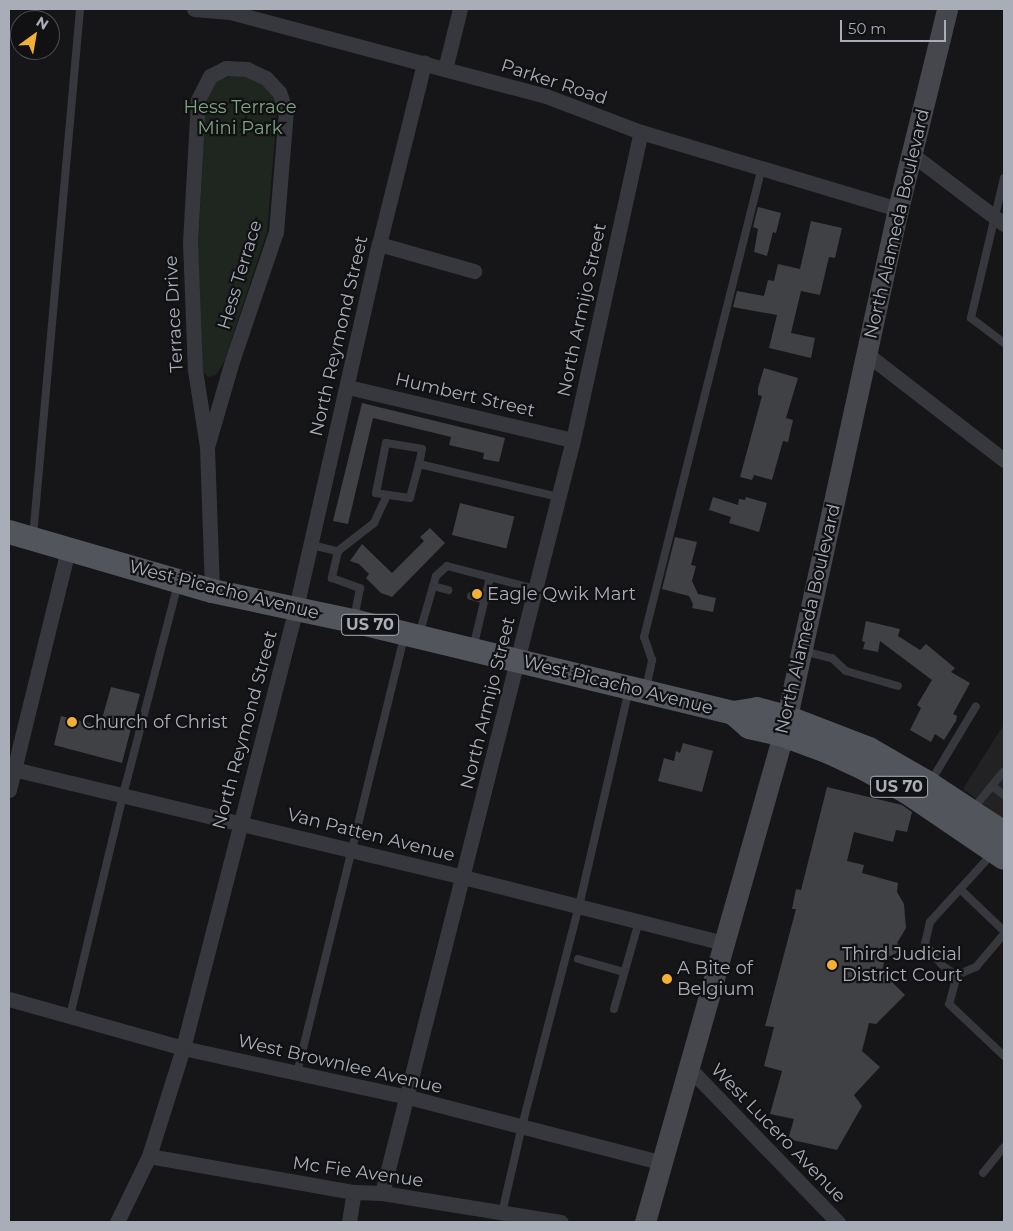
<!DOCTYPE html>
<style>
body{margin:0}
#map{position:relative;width:1013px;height:1231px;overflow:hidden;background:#161618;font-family:Montserrat,sans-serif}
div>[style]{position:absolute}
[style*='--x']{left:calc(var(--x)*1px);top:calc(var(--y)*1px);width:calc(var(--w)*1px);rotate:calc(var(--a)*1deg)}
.built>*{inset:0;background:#222225}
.green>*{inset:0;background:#1e261f}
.building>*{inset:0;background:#404145;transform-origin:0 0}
.lane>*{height:8px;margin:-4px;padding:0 4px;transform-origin:4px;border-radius:4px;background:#37383d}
.street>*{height:15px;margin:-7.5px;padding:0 7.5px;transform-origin:7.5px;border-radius:7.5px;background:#37383d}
.secondary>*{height:21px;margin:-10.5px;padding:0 10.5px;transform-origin:10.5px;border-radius:10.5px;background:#45474d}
.primary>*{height:24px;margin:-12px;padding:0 12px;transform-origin:12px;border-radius:12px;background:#53555c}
.dots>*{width:14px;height:14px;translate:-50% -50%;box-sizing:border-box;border:2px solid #111113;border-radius:50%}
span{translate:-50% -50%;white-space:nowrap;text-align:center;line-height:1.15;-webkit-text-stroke:4.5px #111113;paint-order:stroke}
.shield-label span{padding:1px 4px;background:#111113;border:1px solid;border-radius:4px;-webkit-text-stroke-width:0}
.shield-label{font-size:16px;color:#a8adb8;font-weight:700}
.street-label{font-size:18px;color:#a8adb8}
.park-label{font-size:18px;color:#7fa381}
.poi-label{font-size:18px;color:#a8adb8}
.left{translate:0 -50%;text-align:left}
.frame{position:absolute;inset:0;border:10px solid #a8adb8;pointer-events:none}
.north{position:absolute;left:10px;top:10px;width:50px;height:50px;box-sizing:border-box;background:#111113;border:1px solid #4d4f55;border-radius:50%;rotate:32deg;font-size:14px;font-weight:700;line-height:20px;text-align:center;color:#a8adb8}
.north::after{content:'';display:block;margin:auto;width:18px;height:22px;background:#f2b134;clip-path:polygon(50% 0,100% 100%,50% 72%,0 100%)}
.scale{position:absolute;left:840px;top:20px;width:106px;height:22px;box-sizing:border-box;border:2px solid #a8adb8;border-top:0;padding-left:6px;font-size:15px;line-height:18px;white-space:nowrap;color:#a8adb8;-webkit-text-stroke:4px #111113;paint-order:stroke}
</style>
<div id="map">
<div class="built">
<div style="clip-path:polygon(1004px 724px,1004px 820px,963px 789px)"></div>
</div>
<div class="green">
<div style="clip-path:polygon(236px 74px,250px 77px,265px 86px,273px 95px,277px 111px,267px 232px,224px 362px,216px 375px,208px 377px,202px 371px,198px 250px,206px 93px,215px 82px)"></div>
</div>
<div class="building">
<div style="clip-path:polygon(758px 207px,781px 213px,776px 233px,773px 232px,767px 256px,754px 252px,758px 229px,753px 227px)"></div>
<div style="clip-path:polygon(811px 221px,842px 228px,835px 258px,829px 257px,820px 295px,801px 291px,791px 333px,815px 338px,811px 358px,769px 348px,777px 315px,733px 307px,737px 291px,764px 296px,768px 280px,774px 281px,778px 264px,800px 269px)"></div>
<div style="clip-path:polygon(764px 368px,798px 378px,786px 418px,793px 420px,788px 442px,783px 441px,772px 480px,754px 475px,752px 480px,740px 477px,762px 396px,758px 395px,758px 388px)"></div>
<div style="clip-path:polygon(362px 403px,505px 438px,499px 462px,483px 459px,484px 453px,449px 445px,451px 437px,373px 418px,348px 524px,333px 521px)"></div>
<div style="clip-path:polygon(713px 497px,738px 505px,739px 499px,745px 500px,746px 497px,767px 503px,759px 532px,729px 523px,731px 517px,709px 510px)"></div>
<div style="left:460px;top:503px;width:56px;height:33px;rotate:14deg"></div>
<div style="clip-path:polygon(430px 528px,445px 543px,392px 597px,381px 593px,366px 578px,369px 574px,359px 564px,350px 561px,362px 544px,392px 573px,424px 541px,420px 537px)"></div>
<div style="clip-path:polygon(675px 537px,697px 542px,691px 565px,696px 566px,692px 581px,698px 594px,716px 598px,713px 612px,692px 608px,693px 604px,689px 596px,662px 589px)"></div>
<div style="clip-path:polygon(866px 621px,900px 629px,898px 636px,920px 650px,926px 644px,955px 668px,951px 672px,970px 683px,953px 714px,957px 716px,956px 721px,944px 740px,935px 734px,931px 742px,910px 730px,921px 708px,917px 705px,932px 680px,880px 641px,878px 652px,863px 649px,865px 642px,862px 641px)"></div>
<div style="clip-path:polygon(111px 687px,140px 694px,122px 763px,54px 745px,61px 716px,100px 726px)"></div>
<div style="clip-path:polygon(683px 743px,713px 751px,702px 792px,658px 781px,664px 758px,674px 761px,676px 751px,680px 753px)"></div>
<div style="clip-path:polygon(827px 787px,902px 805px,912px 812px,907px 832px,896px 830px,893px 842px,854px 832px,847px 861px,864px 865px,862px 873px,898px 883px,897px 892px,904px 904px,906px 928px,897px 943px,902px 948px,895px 954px,885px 958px,882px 972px,905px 995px,876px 1024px,869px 1023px,862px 1051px,880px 1067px,854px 1095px,862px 1106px,837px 1150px,788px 1139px,794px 1119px,770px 1114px,782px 1071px,764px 1066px,774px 1027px,765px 1026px,796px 909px,792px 909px,796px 889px,801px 890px)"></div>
</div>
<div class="lane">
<div style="--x:1004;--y:178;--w:144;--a:103.3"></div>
<div style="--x:971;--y:318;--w:41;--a:37.1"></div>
<div style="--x:419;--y:464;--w:35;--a:105"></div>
<div style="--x:410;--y:498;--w:34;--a:-172"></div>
<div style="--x:376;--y:493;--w:51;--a:-78.7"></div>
<div style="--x:386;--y:443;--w:36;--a:9"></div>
<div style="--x:422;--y:449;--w:15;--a:101"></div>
<div style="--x:419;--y:464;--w:144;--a:13.3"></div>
<div style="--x:33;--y:537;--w:530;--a:-84.91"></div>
<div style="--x:311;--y:545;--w:28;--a:13"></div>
<div style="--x:338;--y:551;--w:46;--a:-37.9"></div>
<div style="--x:374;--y:523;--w:31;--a:-65"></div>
<div style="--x:338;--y:551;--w:28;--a:103"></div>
<div style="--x:332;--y:578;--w:30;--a:20"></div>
<div style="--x:360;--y:588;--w:32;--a:101"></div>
<div style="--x:433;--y:586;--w:16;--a:15"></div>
<div style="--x:471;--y:596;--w:15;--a:16"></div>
<div style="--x:419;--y:635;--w:61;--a:-73.9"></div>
<div style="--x:436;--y:576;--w:15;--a:-42"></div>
<div style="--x:447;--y:566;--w:92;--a:14.5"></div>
<div style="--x:473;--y:648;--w:73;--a:-76.5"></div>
<div style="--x:803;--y:651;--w:30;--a:14"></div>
<div style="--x:832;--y:658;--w:19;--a:43"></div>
<div style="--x:846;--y:671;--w:54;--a:16.1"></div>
<div style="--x:646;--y:689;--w:30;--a:-78"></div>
<div style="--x:652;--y:660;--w:24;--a:-109"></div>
<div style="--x:644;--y:637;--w:484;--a:-75.9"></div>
<div style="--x:931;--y:781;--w:87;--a:-59"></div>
<div style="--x:992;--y:786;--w:15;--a:37"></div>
<div style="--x:972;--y:810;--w:50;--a:-50.6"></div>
<div style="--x:992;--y:854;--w:92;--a:132.4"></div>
<div style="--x:930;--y:922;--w:23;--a:103"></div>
<div style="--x:925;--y:944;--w:28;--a:51"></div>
<div style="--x:943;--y:966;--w:17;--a:33"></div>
<div style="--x:957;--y:975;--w:21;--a:-23"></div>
<div style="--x:976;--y:967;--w:43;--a:-49.7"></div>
<div style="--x:960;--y:889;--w:61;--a:43.7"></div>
<div style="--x:578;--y:959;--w:48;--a:15.8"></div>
<div style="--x:957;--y:975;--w:30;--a:105"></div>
<div style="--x:949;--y:1004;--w:76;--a:43.4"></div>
<div style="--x:614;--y:1009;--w:91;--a:-74.1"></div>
<div style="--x:70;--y:1016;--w:227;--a:-76.5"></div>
<div style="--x:123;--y:795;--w:218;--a:-75.4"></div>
<div style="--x:297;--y:1073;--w:450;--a:-76.2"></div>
<div style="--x:983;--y:1173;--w:33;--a:-51"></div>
<div style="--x:502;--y:1213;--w:89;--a:-77.1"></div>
<div style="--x:522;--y:1126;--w:227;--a:-75.5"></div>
<div style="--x:579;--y:906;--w:222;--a:-77"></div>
</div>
<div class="street">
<div style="--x:194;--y:9;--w:36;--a:5"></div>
<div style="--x:230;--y:12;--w:327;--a:14.9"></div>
<div style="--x:546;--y:96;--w:102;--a:20.8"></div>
<div style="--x:641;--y:132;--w:268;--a:16.7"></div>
<div style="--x:445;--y:69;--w:62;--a:-76"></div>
<div style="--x:913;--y:155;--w:114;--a:37.2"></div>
<div style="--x:379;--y:244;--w:99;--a:15.9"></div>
<div style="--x:868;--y:355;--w:172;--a:37.7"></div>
<div style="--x:348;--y:387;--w:231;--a:13.3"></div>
<div style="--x:207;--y:447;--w:90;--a:-73.8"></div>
<div style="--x:232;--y:361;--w:136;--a:-71.2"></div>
<div style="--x:276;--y:232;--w:121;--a:-85.3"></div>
<div style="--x:286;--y:111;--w:20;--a:-110"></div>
<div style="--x:279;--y:92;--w:19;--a:-133"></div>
<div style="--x:266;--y:78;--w:21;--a:-155"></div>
<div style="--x:247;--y:69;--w:21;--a:-177"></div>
<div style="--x:226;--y:68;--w:18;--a:153"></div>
<div style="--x:210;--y:76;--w:27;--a:117"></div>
<div style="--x:198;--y:100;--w:142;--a:93.2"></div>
<div style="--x:190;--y:242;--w:128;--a:87.8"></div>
<div style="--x:195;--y:370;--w:78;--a:81.1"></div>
<div style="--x:207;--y:447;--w:144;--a:88"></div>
<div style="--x:9;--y:768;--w:467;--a:13.5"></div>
<div style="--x:463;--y:877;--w:268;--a:14.2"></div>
<div style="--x:9;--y:790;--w:247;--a:-76.2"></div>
<div style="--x:9;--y:999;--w:181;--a:15.7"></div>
<div style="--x:183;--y:1048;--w:230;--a:12.3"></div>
<div style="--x:408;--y:1097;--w:264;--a:14.5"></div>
<div style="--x:690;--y:1069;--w:213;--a:46"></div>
<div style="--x:149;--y:1156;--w:208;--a:10"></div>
<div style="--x:354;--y:1192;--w:28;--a:2"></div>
<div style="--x:382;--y:1193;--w:181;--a:9.2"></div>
<div style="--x:382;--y:1193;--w:777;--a:-75.77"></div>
<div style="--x:573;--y:440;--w:315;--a:-77.6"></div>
<div style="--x:117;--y:1222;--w:73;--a:-64.1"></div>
<div style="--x:149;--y:1156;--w:113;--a:-72.5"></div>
<div style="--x:183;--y:1048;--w:454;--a:-75.6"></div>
<div style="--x:296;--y:608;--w:373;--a:-77.2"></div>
<div style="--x:379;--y:244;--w:187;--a:-76"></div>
<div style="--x:349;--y:1222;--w:30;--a:-81"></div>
</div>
<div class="secondary">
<div style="--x:645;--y:1222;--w:506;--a:-74.18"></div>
<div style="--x:783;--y:735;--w:538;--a:-77.67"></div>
<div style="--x:898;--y:209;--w:206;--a:-76.2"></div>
</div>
<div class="primary">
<div style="--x:9;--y:532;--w:211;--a:16.2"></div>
<div style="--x:212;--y:591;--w:144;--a:12"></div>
<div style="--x:353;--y:621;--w:391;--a:13.6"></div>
<div style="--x:733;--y:713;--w:24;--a:-9"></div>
<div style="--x:757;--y:709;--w:30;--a:15"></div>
<div style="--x:786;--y:717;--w:89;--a:21.1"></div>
<div style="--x:869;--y:749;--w:68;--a:30"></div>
<div style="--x:928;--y:783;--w:91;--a:33.3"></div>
<div style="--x:733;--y:713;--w:21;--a:41"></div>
<div style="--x:749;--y:727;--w:35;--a:13"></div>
<div style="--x:783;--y:735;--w:49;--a:20.3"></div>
<div style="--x:829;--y:752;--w:38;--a:25"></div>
<div style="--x:863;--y:768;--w:50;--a:28.6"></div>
<div style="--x:907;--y:792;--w:117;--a:34.2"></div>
</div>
<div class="dots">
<div style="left:477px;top:594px;background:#f2b134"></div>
<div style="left:72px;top:722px;background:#f2b134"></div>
<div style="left:832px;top:965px;background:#f2b134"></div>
<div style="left:667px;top:979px;background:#f2b134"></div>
</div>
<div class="shield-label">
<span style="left:370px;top:625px">US 70</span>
<span style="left:899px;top:787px">US 70</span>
</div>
<div class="street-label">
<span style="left:554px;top:82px;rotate:18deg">Parker Road</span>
<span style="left:897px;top:224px;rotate:-77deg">North Alameda Boulevard</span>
<span style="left:240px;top:275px;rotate:-73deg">Hess Terrace</span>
<span style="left:582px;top:310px;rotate:-78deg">North Armijo Street</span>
<span style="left:174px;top:314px;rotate:-93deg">Terrace Drive</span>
<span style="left:339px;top:336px;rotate:-77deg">North Reymond Street</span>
<span style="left:465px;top:395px;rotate:13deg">Humbert Street</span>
<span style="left:224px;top:590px;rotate:14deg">West Picacho Avenue</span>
<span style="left:808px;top:619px;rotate:-77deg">North Alameda Boulevard</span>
<span style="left:618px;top:685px;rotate:14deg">West Picacho Avenue</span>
<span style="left:488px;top:703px;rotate:-76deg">North Armijo Street</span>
<span style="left:245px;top:730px;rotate:-75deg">North Reymond Street</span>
<span style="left:371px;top:835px;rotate:14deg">Van Patten Avenue</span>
<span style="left:340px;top:1064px;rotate:13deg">West Brownlee Avenue</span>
<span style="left:778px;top:1133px;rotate:46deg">West Lucero Avenue</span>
<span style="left:358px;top:1172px;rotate:8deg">Mc Fie Avenue</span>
</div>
<div class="park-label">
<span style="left:240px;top:118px">Hess Terrace<br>Mini Park</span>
</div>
<div class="poi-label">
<span class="left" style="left:487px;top:594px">Eagle Qwik Mart</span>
<span class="left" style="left:82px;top:722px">Church of Christ</span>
<span class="left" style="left:842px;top:965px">Third Judicial<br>District Court</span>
<span class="left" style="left:677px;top:979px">A Bite of<br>Belgium</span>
</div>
<div class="frame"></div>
<div class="north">N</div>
<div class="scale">50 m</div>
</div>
